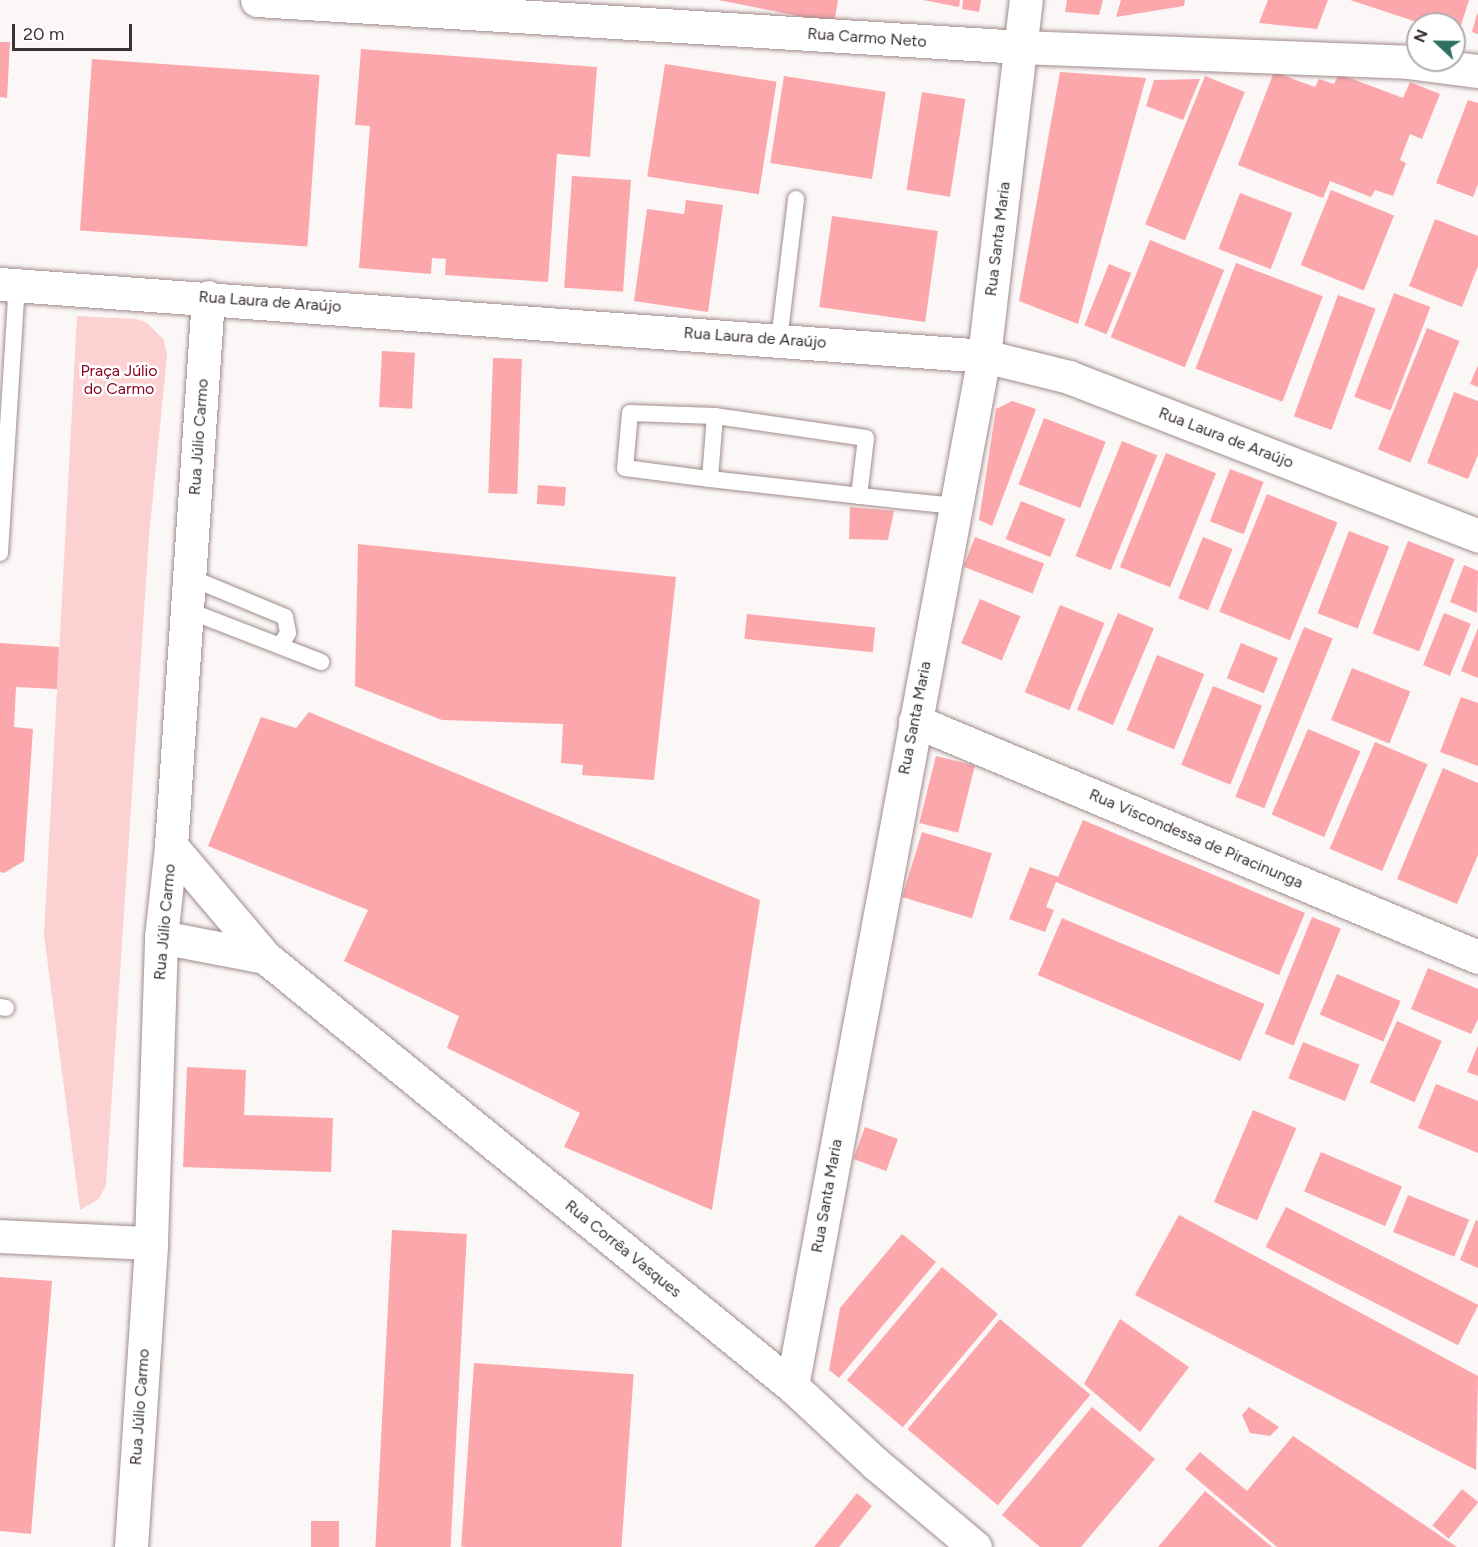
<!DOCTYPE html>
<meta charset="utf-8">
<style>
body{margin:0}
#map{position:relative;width:1478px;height:1547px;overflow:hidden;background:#fcf7f7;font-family:Figtree,sans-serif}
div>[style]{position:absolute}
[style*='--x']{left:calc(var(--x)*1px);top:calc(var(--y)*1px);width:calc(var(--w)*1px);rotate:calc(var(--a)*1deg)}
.green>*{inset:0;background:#fbd1d2}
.building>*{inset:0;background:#fca7ab;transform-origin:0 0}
.roads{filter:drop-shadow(0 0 2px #a18b8b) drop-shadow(0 0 2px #a18b8b)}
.lane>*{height:16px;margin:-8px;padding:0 8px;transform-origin:8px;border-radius:8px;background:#fff}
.street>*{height:33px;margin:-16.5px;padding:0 16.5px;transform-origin:16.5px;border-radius:16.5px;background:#fff}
span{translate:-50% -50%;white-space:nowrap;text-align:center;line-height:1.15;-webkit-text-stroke:5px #fff;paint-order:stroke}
.street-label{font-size:16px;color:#3b3132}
.park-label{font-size:16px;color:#870628}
.north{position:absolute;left:1406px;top:12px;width:60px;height:60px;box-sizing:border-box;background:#fff;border:2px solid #b1adad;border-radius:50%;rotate:292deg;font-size:16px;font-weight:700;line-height:24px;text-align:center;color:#3b3132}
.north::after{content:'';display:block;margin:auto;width:21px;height:27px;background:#2c7062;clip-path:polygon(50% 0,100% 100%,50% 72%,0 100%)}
.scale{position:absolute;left:12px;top:24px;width:120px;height:27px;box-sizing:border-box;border:3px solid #3b3132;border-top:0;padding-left:8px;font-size:18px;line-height:21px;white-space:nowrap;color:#3b3132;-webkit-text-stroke:4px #fff;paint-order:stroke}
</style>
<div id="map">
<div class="green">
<div style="clip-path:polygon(77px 316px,136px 319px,147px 323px,164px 340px,167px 356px,149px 536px,106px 1185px,99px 1199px,80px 1210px,44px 935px)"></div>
</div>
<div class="building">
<div style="clip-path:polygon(718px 0,838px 0,834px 23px)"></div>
<div style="clip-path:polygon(923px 0,960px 0,959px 7px)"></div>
<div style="clip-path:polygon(963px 0,981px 0,979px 12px,962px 9px)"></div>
<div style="clip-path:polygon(1067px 0,1103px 0,1099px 15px,1065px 12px)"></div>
<div style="clip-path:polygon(1121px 0,1185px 0,1184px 6px,1116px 17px)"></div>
<div style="clip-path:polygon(1268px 0,1328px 0,1317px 29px,1259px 23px)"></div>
<div style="clip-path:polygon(1350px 0,1469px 0,1458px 35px,1454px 34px,1454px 24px,1423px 24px)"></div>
<div style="clip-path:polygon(1477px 14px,1478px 14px,1478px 34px,1472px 32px)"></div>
<div style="clip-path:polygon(0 42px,10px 42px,7px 98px,0 97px)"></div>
<div style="clip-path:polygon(361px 49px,597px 67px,590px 157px,557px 154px,548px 282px,445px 275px,446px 259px,432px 258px,431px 274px,359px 268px,370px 126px,355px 125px)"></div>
<div style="left:92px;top:59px;width:228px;height:172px;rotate:4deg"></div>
<div style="left:665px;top:64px;width:113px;height:114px;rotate:9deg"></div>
<div style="clip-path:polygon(1060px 72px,1146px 78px,1078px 324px,1019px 301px)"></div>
<div style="clip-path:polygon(1274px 72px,1315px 87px,1319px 79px,1334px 84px,1339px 74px,1403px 98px,1410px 82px,1440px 94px,1422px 139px,1410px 134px,1400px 160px,1406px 163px,1393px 196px,1375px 190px,1371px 197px,1330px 181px,1323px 198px,1238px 165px)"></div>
<div style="left:784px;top:76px;width:103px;height:88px;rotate:9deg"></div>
<div style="left:1205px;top:76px;width:43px;height:160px;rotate:22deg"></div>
<div style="clip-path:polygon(1200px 79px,1183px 120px,1146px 106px,1154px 80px)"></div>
<div style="left:922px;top:92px;width:44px;height:99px;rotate:9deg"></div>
<div style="clip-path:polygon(1468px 100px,1478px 103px,1478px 184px,1473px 197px,1436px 183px)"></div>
<div style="left:572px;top:176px;width:59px;height:112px;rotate:4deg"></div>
<div style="left:1331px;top:190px;width:68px;height:81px;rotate:22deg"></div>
<div style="left:1240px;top:193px;width:56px;height:60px;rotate:21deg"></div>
<div style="clip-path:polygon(686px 200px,723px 205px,708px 312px,634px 301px,647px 209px,684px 214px)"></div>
<div style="left:832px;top:216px;width:107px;height:92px;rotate:8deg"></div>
<div style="clip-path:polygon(1435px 219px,1478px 236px,1478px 266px,1462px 307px,1409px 286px)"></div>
<div style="left:1150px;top:240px;width:80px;height:105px;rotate:22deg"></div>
<div style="left:1236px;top:263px;width:93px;height:113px;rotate:21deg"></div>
<div style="left:1109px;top:264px;width:24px;height:66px;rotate:22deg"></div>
<div style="left:1394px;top:293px;width:39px;height:111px;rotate:21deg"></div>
<div style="left:1338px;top:295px;width:40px;height:129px;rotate:20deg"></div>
<div style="left:1427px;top:328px;width:35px;height:131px;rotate:22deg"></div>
<div style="left:382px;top:351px;width:33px;height:56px;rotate:3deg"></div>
<div style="left:493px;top:358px;width:29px;height:135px;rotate:2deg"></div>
<div style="clip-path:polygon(1478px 365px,1478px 387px,1470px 384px)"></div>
<div style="clip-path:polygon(1454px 392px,1478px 401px,1478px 455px,1468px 479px,1427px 463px)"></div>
<div style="clip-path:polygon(1012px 401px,1036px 409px,992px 526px,979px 520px,996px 409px)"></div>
<div style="left:1044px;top:418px;width:66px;height:71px;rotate:21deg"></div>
<div style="left:1122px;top:441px;width:38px;height:124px;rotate:22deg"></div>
<div style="left:1166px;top:453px;width:54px;height:123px;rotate:22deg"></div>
<div style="left:1230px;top:469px;width:36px;height:56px;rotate:21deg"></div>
<div style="left:538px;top:485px;width:28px;height:19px;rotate:4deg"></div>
<div style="left:1267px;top:494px;width:76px;height:127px;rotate:22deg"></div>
<div style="left:1021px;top:501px;width:48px;height:41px;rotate:22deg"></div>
<div style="clip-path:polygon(850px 507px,894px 511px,888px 540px,849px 539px)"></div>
<div style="left:1349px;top:531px;width:43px;height:88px;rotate:21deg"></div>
<div style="left:975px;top:537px;width:74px;height:32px;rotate:21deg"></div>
<div style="left:1203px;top:537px;width:32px;height:66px;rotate:22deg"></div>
<div style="left:1408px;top:541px;width:50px;height:99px;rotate:21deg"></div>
<div style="clip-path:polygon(358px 544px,676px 577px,654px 780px,582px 775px,583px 765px,561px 763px,563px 724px,442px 720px,355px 686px)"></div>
<div style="clip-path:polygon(1464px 565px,1478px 571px,1477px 613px,1450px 602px)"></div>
<div style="left:980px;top:599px;width:44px;height:48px;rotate:23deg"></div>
<div style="left:1060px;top:605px;width:48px;height:94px;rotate:22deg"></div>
<div style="left:1118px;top:613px;width:39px;height:105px;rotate:23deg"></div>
<div style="left:1444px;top:613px;width:29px;height:56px;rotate:22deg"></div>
<div style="left:747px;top:614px;width:129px;height:25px;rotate:6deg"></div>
<div style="left:1304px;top:627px;width:31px;height:183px;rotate:22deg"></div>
<div style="clip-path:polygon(1478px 628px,1478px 678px,1461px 671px)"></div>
<div style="clip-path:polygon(0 643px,59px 647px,57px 689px,16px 687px,14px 727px,33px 729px,24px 861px,4px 873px,0 872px)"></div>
<div style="left:1241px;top:643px;width:40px;height:38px;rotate:22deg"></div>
<div style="left:1157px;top:655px;width:51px;height:81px;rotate:22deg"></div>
<div style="left:1352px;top:668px;width:63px;height:56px;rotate:22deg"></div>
<div style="left:1213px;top:686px;width:53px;height:85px;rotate:22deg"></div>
<div style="clip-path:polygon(1461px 697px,1478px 703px,1478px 766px,1440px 752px)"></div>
<div style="clip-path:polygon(309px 712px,760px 900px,712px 1210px,564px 1147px,580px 1113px,447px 1048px,459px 1016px,344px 961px,368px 910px,208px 846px,261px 717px,296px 728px)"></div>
<div style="left:1308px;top:729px;width:57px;height:93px;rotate:23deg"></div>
<div style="left:1375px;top:742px;width:57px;height:116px;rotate:23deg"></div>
<div style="left:936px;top:756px;width:40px;height:69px;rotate:14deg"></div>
<div style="clip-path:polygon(1443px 768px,1478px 783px,1478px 855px,1457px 904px,1397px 879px)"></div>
<div style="clip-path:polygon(1083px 820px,1305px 913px,1279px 975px,1056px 882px,1046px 907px,1054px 910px,1045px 932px,1009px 919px,1030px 867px,1058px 877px)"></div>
<div style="left:922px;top:832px;width:73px;height:68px;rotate:17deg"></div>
<div style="left:1312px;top:917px;width:31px;height:126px;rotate:22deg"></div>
<div style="left:1062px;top:918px;width:220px;height:62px;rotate:23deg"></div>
<div style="clip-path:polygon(1428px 968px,1478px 989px,1478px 1019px,1471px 1034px,1411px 1009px)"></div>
<div style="left:1337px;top:974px;width:69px;height:44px;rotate:23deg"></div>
<div style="left:1397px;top:1021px;width:49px;height:67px;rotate:24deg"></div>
<div style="left:1303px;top:1042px;width:61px;height:39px;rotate:22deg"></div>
<div style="clip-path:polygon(1478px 1045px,1478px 1076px,1467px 1072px)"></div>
<div style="clip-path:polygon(187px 1067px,246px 1070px,244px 1115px,333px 1118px,331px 1172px,183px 1167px)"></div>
<div style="clip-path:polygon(1436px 1084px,1478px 1101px,1478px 1153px,1418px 1128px)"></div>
<div style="left:1253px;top:1110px;width:47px;height:100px;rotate:23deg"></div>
<div style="left:865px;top:1127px;width:35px;height:34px;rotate:20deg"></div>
<div style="left:1321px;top:1152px;width:88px;height:43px;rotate:23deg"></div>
<div style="left:1408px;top:1195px;width:66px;height:40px;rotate:22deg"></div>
<div style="left:1286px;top:1207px;width:216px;height:45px;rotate:27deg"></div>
<div style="clip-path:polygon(1179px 1215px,1478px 1376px,1476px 1470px,1135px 1295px)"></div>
<div style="clip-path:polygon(1476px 1220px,1478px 1221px,1478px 1268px,1460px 1260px)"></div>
<div style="left:392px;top:1230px;width:75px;height:318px;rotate:3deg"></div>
<div style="clip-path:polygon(902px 1234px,936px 1262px,839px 1378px,829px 1370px,840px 1308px)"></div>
<div style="left:942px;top:1267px;width:73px;height:148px;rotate:40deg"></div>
<div style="clip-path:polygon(0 1277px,52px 1281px,31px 1534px,0 1531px)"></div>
<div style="left:1000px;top:1319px;width:118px;height:144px;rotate:40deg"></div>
<div style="clip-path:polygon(1120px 1319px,1189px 1367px,1140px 1432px,1084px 1384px)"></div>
<div style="left:474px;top:1363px;width:160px;height:184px;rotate:4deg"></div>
<div style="clip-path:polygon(1092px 1407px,1155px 1459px,1081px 1547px,1040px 1547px,1002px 1515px)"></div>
<div style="clip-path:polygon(1249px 1407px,1279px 1427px,1270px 1436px,1250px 1433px,1242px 1415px)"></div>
<div style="clip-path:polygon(1293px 1436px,1457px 1547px,1277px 1547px,1185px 1469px,1200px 1452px,1247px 1491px)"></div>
<div style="left:1462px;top:1489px;width:21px;height:47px;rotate:39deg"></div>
<div style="clip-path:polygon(1205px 1491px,1272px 1547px,1158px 1547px)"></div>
<div style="clip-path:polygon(857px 1493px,872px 1506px,839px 1547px,814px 1547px)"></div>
<div style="left:311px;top:1521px;width:28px;height:26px"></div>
</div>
<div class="roads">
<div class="lane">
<div style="--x:779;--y:340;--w:142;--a:-83.1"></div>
<div style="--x:710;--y:479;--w:63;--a:-85.5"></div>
<div style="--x:859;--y:496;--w:58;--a:-83.1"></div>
<div style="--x:866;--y:438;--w:153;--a:-171.7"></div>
<div style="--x:715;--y:416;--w:85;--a:-178"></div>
<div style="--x:630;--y:413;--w:55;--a:95.2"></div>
<div style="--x:625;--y:468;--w:86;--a:7.4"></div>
<div style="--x:710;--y:479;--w:188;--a:6.4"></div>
<div style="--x:897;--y:500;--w:59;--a:5.8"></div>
<div style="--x:0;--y:553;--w:269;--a:-86.4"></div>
<div style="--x:189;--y:577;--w:104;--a:22.6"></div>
<div style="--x:285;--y:617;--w:16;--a:79"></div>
<div style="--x:288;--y:633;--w:15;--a:122"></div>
<div style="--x:187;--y:610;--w:144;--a:21.2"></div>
<div style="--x:0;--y:1007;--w:6;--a:9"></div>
</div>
<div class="street">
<div style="--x:257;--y:0;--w:764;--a:3.52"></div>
<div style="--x:1020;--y:47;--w:387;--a:2.2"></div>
<div style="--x:1407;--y:62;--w:72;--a:7.2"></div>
<div style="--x:0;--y:284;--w:987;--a:4.18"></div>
<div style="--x:984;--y:356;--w:88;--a:13.9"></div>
<div style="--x:1069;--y:377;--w:439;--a:21.2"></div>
<div style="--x:915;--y:721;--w:610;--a:22.74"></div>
<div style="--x:171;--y:846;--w:145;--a:49.7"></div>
<div style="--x:161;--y:937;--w:106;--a:10.9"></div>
<div style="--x:265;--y:957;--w:680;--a:39.15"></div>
<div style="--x:792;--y:1386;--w:115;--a:42.9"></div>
<div style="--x:876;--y:1464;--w:129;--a:40"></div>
<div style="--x:0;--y:1236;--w:151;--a:2.7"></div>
<div style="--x:792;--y:1386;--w:1048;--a:-79.44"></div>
<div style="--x:984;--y:356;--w:358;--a:-83.3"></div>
<div style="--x:131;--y:1547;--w:305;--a:-86.2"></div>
<div style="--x:151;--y:1243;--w:306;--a:-88.1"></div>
<div style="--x:161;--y:937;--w:92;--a:-83.7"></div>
<div style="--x:171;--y:846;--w:550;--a:-86.14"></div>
</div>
</div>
<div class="street-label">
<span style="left:867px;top:38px;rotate:4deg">Rua Carmo Neto</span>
<span style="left:998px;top:239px;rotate:-83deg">Rua Santa Maria</span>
<span style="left:270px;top:302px;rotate:4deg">Rua Laura de Araújo</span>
<span style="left:755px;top:338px;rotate:4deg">Rua Laura de Araújo</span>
<span style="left:199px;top:437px;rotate:-86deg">Rua Júlio Carmo</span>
<span style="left:1226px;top:438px;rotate:21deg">Rua Laura de Araújo</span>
<span style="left:915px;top:718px;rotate:-79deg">Rua Santa Maria</span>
<span style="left:1196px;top:839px;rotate:23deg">Rua Viscondessa de Piracinunga</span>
<span style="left:165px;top:922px;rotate:-85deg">Rua Júlio Carmo</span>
<span style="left:827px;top:1196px;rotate:-80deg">Rua Santa Maria</span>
<span style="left:623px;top:1249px;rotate:39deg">Rua Corrêa Vasques</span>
<span style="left:140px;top:1407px;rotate:-86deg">Rua Júlio Carmo</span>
</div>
<div class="park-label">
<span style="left:119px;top:380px">Praça Júlio<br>do Carmo</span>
</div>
<div class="north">N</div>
<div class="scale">20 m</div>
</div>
